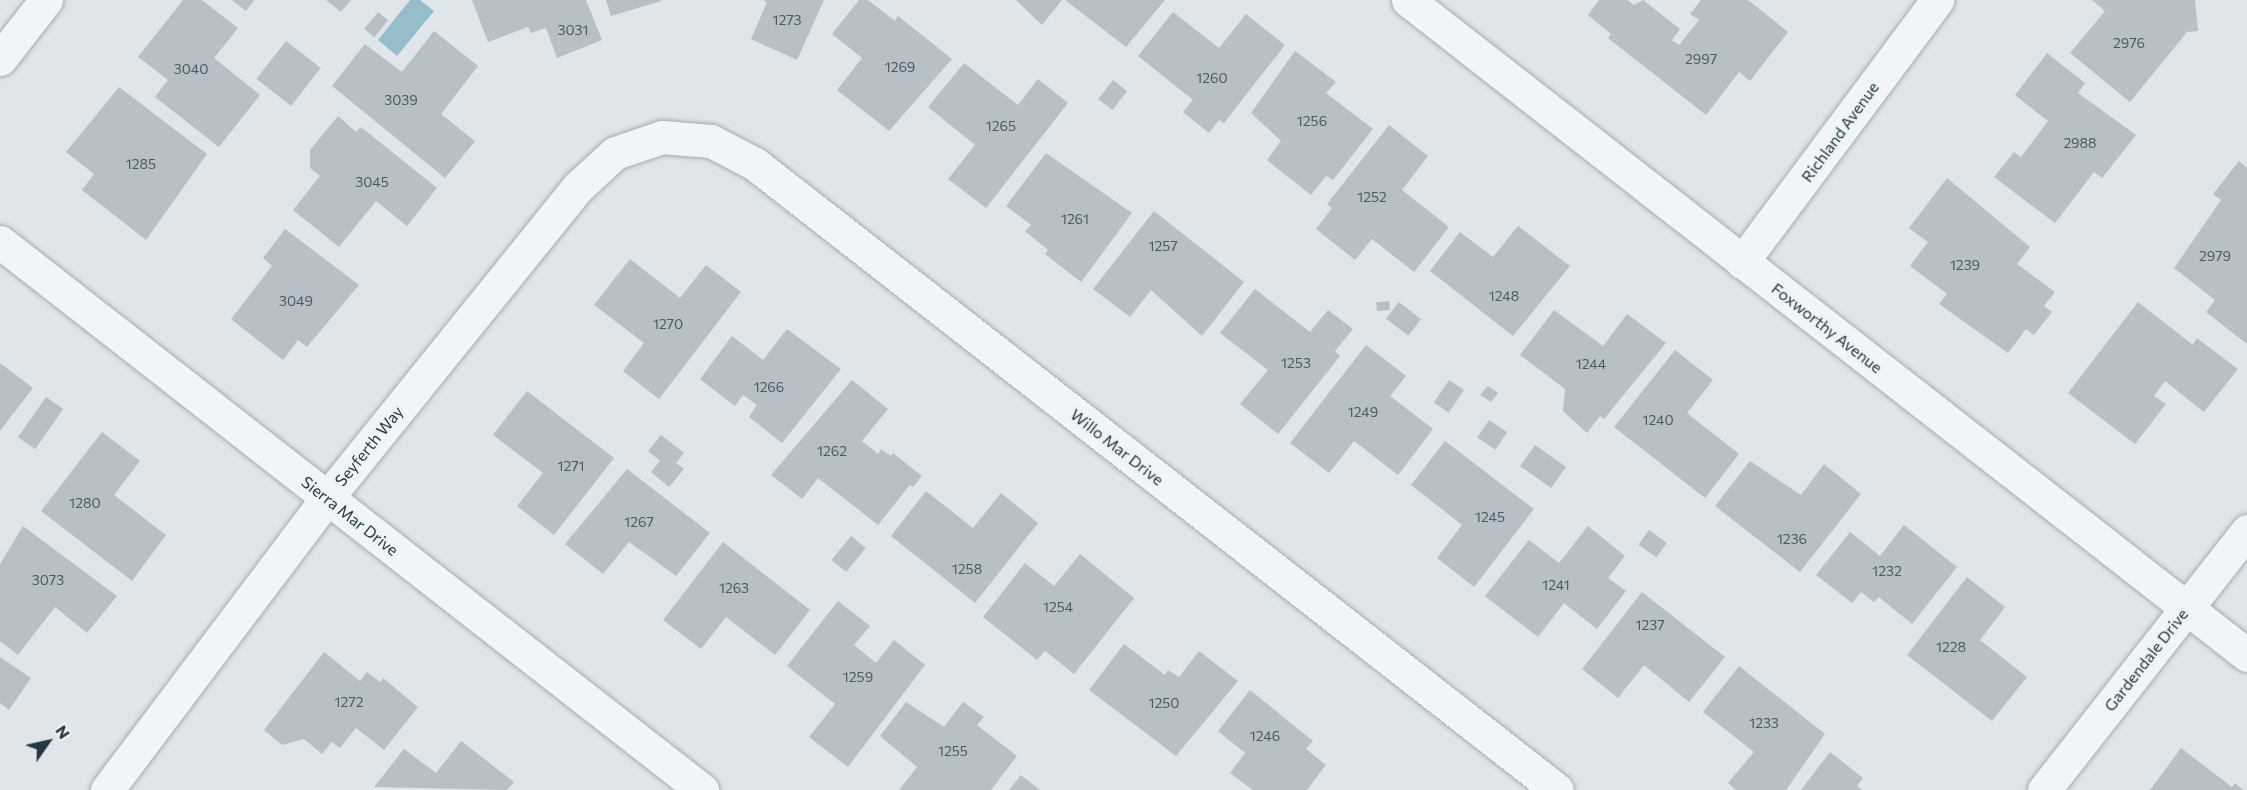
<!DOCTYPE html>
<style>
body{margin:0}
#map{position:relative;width:2247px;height:790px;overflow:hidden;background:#dfe5e9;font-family:Commissioner,sans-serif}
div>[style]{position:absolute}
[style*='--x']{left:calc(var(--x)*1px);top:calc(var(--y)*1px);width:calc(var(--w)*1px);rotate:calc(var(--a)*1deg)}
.water>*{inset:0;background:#97bdcb}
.building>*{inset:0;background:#b6c0c6;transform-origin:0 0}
.roads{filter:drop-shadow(0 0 2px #a4adb3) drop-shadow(0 0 2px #a4adb3)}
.minor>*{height:33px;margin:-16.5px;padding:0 16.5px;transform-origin:16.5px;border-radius:16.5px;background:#f2f5f7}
span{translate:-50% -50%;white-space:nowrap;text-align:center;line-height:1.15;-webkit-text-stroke:6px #eef4f6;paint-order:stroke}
.number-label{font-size:14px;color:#4b5962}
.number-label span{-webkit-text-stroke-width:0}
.street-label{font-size:16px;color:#273741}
.north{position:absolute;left:18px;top:712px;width:60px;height:60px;-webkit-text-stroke:4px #eef4f6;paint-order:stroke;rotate:56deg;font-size:16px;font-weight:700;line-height:24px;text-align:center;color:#273741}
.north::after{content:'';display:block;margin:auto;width:21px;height:27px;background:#273741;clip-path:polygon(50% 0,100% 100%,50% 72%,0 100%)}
</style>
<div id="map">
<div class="water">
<div style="clip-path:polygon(410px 0,420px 0,434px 11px,397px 56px,378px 40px)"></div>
</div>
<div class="building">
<div style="clip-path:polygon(183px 0,202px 0,238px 28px,214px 58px,260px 95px,219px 147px,155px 97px,168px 80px,138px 57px)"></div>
<div style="clip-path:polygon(232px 0,254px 0,246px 11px)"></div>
<div style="clip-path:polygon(326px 0,351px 0,341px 12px)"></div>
<div style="clip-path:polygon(472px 0,586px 0,602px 40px,557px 58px,546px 28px,531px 33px,528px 27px,488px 42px)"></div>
<div style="clip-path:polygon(606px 0,661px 0,661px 1px,611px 16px)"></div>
<div style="clip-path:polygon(763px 0,824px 0,797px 60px,751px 39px,767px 2px)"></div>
<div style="clip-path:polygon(859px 0,868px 0,895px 21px,898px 16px,952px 59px,889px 131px,837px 90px,862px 58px,832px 34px)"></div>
<div style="clip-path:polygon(1016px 0,1062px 0,1042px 25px)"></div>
<div style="clip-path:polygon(1065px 0,1165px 0,1126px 47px)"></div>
<div style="clip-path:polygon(1599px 0,1627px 0,1634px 5px,1643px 0,1680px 29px,1672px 40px,1679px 45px,1699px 20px,1690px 14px,1701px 0,1748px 0,1788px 32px,1750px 81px,1739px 72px,1706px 115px,1608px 38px,1611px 34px,1588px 15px)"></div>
<div style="clip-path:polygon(2092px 0,2195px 0,2198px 31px,2187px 32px,2130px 102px,2070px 53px,2105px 11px)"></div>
<div style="left:378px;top:12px;width:13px;height:22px;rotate:39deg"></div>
<div style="clip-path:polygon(1173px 12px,1219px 48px,1246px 14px,1285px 45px,1224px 123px,1219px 120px,1209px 133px,1183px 112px,1193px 100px,1138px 56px)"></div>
<div style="clip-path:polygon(434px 31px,478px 66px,441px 114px,475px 141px,445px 178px,332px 86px,365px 44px,402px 72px)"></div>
<div style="left:286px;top:41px;width:44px;height:48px;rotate:38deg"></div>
<div style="clip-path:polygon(1295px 51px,1336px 82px,1326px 93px,1373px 129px,1333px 180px,1326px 176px,1311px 195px,1267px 160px,1281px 141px,1251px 113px)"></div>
<div style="clip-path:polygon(2047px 53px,2085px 83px,2078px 93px,2136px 135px,2102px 178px,2094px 172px,2055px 223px,1994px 177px,2014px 152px,2021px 157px,2048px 121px,2015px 95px)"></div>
<div style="clip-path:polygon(964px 63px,1018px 105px,1038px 79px,1068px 103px,986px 208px,948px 179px,975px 145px,928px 107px)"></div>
<div style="left:1113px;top:80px;width:18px;height:24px;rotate:38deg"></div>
<div style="clip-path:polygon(119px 87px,207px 154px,146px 240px,82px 190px,94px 174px,66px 152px)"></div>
<div style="clip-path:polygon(338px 116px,356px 132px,361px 127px,437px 188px,407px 226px,376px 201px,339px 247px,293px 210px,320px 176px,310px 168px,310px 150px)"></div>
<div style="clip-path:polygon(1389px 125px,1428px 156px,1402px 190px,1449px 227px,1414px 272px,1372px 239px,1355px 260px,1316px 229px,1332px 208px,1327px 204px)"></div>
<div style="clip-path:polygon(1046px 153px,1132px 213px,1081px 282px,1045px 254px,1048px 250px,1025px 231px,1031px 225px,1006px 206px)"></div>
<div style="clip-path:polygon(2239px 161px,2247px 168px,2247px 344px,2206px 312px,2215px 300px,2174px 268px,2221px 200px,2213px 194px)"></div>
<div style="clip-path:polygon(1947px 178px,2030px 247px,2017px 264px,2055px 292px,2044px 306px,2052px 312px,2034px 335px,2026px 329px,2008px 353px,1939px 304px,1947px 294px,1910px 266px,1928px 242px,1909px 228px)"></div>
<div style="clip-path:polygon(1154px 211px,1244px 282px,1202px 336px,1151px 290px,1130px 317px,1093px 289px)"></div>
<div style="clip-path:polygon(1518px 226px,1570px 266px,1513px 336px,1430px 271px,1460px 232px,1493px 257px)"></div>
<div style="clip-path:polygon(285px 229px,359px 285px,307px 347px,298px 340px,283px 360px,231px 319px,272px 266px,263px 258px)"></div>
<div style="clip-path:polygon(630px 259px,680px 298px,706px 265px,741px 292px,659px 399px,623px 371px,644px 343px,594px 305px)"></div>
<div style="clip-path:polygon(1255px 289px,1310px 332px,1328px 310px,1353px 329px,1335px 351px,1340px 356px,1278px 434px,1240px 404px,1268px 370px,1220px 333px)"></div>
<div style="left:1389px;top:301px;width:9px;height:13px;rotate:84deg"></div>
<div style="left:1399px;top:302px;width:28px;height:21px;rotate:38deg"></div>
<div style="clip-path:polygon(2138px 302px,2193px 345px,2197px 338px,2238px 369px,2204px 412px,2165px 381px,2154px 396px,2166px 404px,2135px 444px,2068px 393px)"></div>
<div style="clip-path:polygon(1554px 310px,1603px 346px,1627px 314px,1666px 343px,1604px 419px,1600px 416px,1587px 433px,1563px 411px,1565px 389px,1520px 355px)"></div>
<div style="clip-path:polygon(787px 329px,841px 369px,782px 443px,749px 417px,757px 405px,743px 395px,735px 406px,700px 379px,732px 336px,763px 360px)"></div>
<div style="clip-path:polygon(1366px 345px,1406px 376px,1390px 396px,1433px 429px,1398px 475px,1354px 441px,1329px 473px,1290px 443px)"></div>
<div style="clip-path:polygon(1675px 350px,1713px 380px,1687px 413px,1739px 454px,1705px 498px,1614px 427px)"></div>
<div style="clip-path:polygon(0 363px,33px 388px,0 431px)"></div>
<div style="clip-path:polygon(852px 380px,888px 409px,862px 441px,878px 454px,881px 449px,891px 456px,893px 453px,922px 476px,913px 487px,910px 485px,878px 525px,818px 478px,802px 499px,771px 475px)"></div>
<div style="left:1449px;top:380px;width:18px;height:27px;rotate:34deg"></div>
<div style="clip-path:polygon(1488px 386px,1498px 393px,1491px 402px,1480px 395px)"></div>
<div style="clip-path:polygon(527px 391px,614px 458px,554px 535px,517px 506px,543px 473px,493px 435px)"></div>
<div style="left:46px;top:397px;width:21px;height:49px;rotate:35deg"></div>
<div style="left:1489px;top:420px;width:22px;height:21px;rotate:34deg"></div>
<div style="clip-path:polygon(102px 432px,140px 461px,114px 495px,166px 535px,132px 581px,41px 511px)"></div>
<div style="clip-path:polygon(661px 435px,684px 453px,676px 463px,684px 469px,669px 487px,651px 472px,660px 461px,648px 451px)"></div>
<div style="clip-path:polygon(1445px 441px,1534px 509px,1474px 587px,1437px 558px,1462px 525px,1411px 485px)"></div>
<div style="left:1535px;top:445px;width:38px;height:26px;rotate:35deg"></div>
<div style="clip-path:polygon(1750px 461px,1801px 495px,1824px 464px,1861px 494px,1800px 572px,1715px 506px)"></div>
<div style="clip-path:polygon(627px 469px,710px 533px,676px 576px,629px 542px,603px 574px,565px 544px)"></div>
<div style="clip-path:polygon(926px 491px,973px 528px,1001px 493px,1038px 523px,975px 603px,891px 536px)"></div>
<div style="clip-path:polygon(1904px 525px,1957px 567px,1912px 624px,1879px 597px,1874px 602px,1861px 592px,1852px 603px,1816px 575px,1850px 532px,1880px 556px)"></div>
<div style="clip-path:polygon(23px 526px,117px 596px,87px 633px,55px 607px,18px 655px,0 641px,0 564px)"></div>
<div style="clip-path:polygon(1588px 526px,1625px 556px,1608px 578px,1626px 591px,1597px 629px,1564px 603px,1538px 637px,1485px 596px,1529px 540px,1559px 563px)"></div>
<div style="left:1649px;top:530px;width:22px;height:18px;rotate:36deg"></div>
<div style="left:851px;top:536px;width:19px;height:31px;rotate:39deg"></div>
<div style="clip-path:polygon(723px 542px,810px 610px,775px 655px,726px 617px,701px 649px,663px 620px)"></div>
<div style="clip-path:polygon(1080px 554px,1134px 598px,1074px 674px,1045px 651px,1037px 660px,983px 617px,1025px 563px,1054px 586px)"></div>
<div style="clip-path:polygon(1967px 577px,2005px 607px,1980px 640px,2027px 677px,1992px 721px,1907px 655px)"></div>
<div style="clip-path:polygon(1642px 592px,1725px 657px,1689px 702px,1644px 665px,1618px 698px,1582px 669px)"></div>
<div style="clip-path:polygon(838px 601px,870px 626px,854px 645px,876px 663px,894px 640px,925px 665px,848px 767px,809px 737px,835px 704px,787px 666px)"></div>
<div style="clip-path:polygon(1124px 644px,1165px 675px,1168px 670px,1179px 677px,1199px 651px,1238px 681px,1176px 756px,1089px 690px)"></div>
<div style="clip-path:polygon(324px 652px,360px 681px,367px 672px,380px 682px,383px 678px,418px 707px,384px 750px,356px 728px,340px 748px,332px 742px,322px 754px,304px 739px,282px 745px,264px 730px)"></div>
<div style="clip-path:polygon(0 657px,31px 678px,9px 710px,0 703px)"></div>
<div style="clip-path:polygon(1739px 666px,1825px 734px,1786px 790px,1736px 790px,1728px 783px,1754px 752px,1703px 712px)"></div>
<div style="clip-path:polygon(1250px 690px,1313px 741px,1306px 749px,1326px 765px,1307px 790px,1253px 790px,1230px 773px,1245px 753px,1218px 731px)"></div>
<div style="clip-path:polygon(906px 702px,944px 727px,963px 702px,984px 717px,977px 725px,1017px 756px,991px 790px,899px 790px,917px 767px,880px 736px)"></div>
<div style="clip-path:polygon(461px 741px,514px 782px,507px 790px,374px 787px,404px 749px,436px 773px)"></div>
<div style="clip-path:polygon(2181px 748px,2232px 787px,2235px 783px,2243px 790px,2150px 790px)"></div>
<div style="clip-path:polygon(1830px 752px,1863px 778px,1857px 786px,1862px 790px,1801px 790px)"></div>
<div style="clip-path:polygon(1021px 775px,1040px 790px,1009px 790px)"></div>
</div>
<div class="roads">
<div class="minor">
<div style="--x:1408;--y:0;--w:1064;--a:37.98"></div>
<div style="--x:0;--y:59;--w:75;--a:-52.1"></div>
<div style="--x:0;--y:242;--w:891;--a:37.98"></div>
<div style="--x:1742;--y:262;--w:327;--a:-53.3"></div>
<div style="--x:107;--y:790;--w:366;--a:-53"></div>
<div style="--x:327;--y:498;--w:400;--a:-51.1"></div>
<div style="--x:578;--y:187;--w:50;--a:-42.6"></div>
<div style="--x:615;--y:153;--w:50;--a:-18.8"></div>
<div style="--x:662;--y:137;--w:49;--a:4.7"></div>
<div style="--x:711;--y:141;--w:50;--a:27.6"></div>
<div style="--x:755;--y:164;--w:1017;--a:37.97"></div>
<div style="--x:2044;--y:790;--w:329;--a:-51.9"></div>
</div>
</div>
<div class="number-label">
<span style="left:787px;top:20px">1273</span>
<span style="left:573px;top:30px">3031</span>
<span style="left:2129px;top:43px">2976</span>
<span style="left:1701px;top:59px">2997</span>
<span style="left:900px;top:67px">1269</span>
<span style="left:191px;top:69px">3040</span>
<span style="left:1212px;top:78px">1260</span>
<span style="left:401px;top:100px">3039</span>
<span style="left:1312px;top:121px">1256</span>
<span style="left:1001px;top:126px">1265</span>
<span style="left:2080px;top:143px">2988</span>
<span style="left:141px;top:164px">1285</span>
<span style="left:372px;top:182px">3045</span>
<span style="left:1372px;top:197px">1252</span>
<span style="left:1075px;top:219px">1261</span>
<span style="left:1163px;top:246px">1257</span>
<span style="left:2215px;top:256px">2979</span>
<span style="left:1965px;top:265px">1239</span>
<span style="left:1504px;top:296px">1248</span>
<span style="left:296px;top:301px">3049</span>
<span style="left:668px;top:324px">1270</span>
<span style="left:1296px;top:363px">1253</span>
<span style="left:1591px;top:364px">1244</span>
<span style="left:769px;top:387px">1266</span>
<span style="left:1363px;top:412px">1249</span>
<span style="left:1658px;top:420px">1240</span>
<span style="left:832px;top:451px">1262</span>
<span style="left:571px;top:466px">1271</span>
<span style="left:85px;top:503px">1280</span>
<span style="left:1490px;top:517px">1245</span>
<span style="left:639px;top:522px">1267</span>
<span style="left:1792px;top:539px">1236</span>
<span style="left:967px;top:569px">1258</span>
<span style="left:1887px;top:571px">1232</span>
<span style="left:48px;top:580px">3073</span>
<span style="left:1556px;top:585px">1241</span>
<span style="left:734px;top:588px">1263</span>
<span style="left:1058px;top:607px">1254</span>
<span style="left:1650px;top:625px">1237</span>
<span style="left:1951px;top:647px">1228</span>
<span style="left:858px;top:677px">1259</span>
<span style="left:349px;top:702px">1272</span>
<span style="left:1164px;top:703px">1250</span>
<span style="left:1764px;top:723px">1233</span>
<span style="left:1265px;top:736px">1246</span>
<span style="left:953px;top:751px">1255</span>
</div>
<div class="street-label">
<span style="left:1840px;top:132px;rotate:-54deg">Richland Avenue</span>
<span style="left:1827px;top:328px;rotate:38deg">Foxworthy Avenue</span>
<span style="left:369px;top:446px;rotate:-51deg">Seyferth Way</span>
<span style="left:1117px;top:447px;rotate:38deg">Willo Mar Drive</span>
<span style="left:350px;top:516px;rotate:38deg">Sierra Mar Drive</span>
<span style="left:2146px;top:660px;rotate:-52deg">Gardendale Drive</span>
</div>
<div class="north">N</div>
</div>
